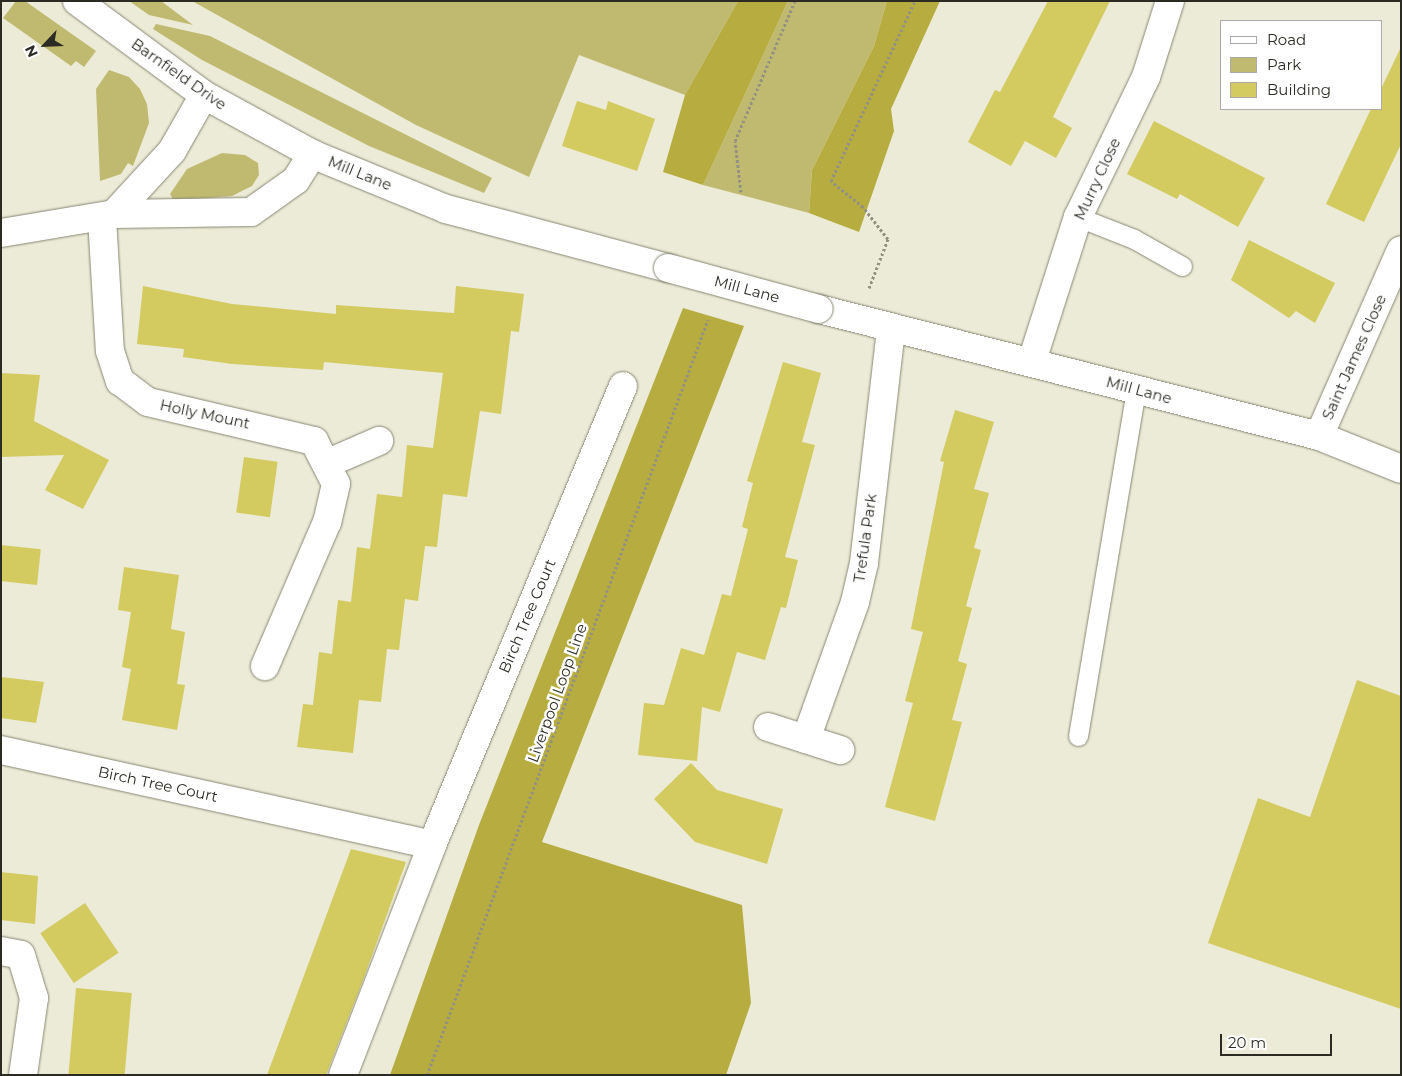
<!DOCTYPE html>
<style>
body{margin:0}
#map{position:relative;width:1402px;height:1076px;overflow:hidden;background:#ecebd7;font-family:Montserrat,sans-serif}
div>[style]{position:absolute}
[style*='--x']{left:calc(var(--x)*1px);top:calc(var(--y)*1px);width:calc(var(--w)*1px);rotate:calc(var(--a)*1deg)}
.green>*{inset:0;background:#c0ba71}
.forest>*{inset:0;background:#b6ac40}
.building>*{inset:0;background:#d3ca60;transform-origin:0 0}
.path>*{height:3px;margin-top:-1.5px;transform-origin:0;background:repeating-linear-gradient(90deg,#929182 0 2.5px,transparent 0 5px)}
.roads{filter:drop-shadow(0 0 1px #878673) drop-shadow(0 0 1px #878673)}
.lane>*{height:19px;margin:-9.5px;padding:0 9.5px;transform-origin:9.5px;border-radius:9.5px;background:#fff}
.street>*{height:28px;margin:-14px;padding:0 14px;transform-origin:14px;border-radius:14px;background:#fff}
.bridges{filter:drop-shadow(0 0 1px #878673) drop-shadow(0 0 1px #878673)}
.street-bridge>*{height:28px;margin:-14px;padding:0 14px;transform-origin:14px;border-radius:14px;background:#fff}
span{translate:-50% -50%;white-space:nowrap;text-align:center;line-height:1.15;-webkit-text-stroke:5px #fff;paint-order:stroke}
.street-label{font-size:15px;color:#2c2b23}
.frame{position:absolute;inset:0;border:2px solid #2c2b23;pointer-events:none}
.legend{position:absolute;left:1220px;top:20px;width:162px;height:90px;box-sizing:border-box;background:#fff;border:1px solid #abaaa7;margin:0;padding:6px 9px;list-style:none;font-size:15px;color:#2c2b23}
.legend li{display:flex;align-items:center;gap:10px;height:25px}
.legend b{width:25px;border:1px solid #abaaa7}
.north{position:absolute;left:20px;top:20px;width:50px;height:50px;-webkit-text-stroke:4px #fff;paint-order:stroke;rotate:245deg;font-size:14px;font-weight:700;line-height:20px;text-align:center;color:#2c2b23}
.north::after{content:'';display:block;margin:auto;width:18px;height:22px;background:#2c2b23;clip-path:polygon(50% 0,100% 100%,50% 72%,0 100%)}
.scale{position:absolute;left:1220px;top:1034px;width:112px;height:22px;box-sizing:border-box;border:2px solid #2c2b23;border-top:0;padding-left:6px;font-size:15px;line-height:18px;white-space:nowrap;color:#2c2b23;-webkit-text-stroke:4px #fff;paint-order:stroke}
</style>
<div id="map">
<div class="green">
<div style="clip-path:polygon(16px 1px,25px 1px,96px 51px,84px 67px,76px 61px,71px 66px,3px 18px)"></div>
<div style="clip-path:polygon(129px 1px,161px 1px,193px 25px,149px 15px)"></div>
<div style="clip-path:polygon(192px 1px,738px 1px,685px 95px,579px 55px,529px 177px,416px 125px)"></div>
<div style="clip-path:polygon(788px 1px,887px 1px,874px 46px,812px 170px,809px 213px,703px 185px)"></div>
<div style="clip-path:polygon(156px 24px,210px 36px,492px 178px,484px 193px,369px 146px,202px 60px,153px 29px)"></div>
<div style="clip-path:polygon(109px 70px,129px 77px,140px 89px,147px 104px,149px 123px,133px 166px,128px 163px,121px 174px,100px 181px,96px 89px)"></div>
<div style="clip-path:polygon(222px 153px,245px 155px,258px 163px,259px 175px,252px 186px,232px 196px,174px 201px,170px 194px,187px 169px)"></div>
</div>
<div class="forest">
<div style="clip-path:polygon(738px 1px,788px 1px,703px 185px,663px 172px,685px 95px)"></div>
<div style="clip-path:polygon(887px 1px,940px 1px,891px 109px,894px 131px,859px 232px,809px 213px,812px 170px,874px 46px)"></div>
<div style="clip-path:polygon(683px 308px,744px 326px,542px 842px,742px 905px,751px 1003px,726px 1075px,390px 1075px,479px 825px)"></div>
</div>
<div class="building">
<div style="clip-path:polygon(1048px 1px,1110px 1px,1053px 117px,1072px 128px,1056px 158px,1025px 141px,1011px 166px,968px 142px,995px 90px,1000px 92px)"></div>
<div style="clip-path:polygon(1401px 47px,1401px 144px,1364px 222px,1326px 204px,1371px 109px,1381px 109px,1381px 89px)"></div>
<div style="clip-path:polygon(577px 101px,606px 110px,608px 101px,655px 119px,637px 171px,562px 146px)"></div>
<div style="clip-path:polygon(1154px 121px,1265px 178px,1238px 227px,1180px 194px,1177px 199px,1127px 174px)"></div>
<div style="clip-path:polygon(1249px 240px,1335px 283px,1315px 323px,1296px 311px,1289px 318px,1231px 280px)"></div>
<div style="clip-path:polygon(143px 286px,232px 304px,336px 314px,336px 305px,454px 313px,456px 286px,524px 294px,519px 332px,511px 331px,501px 414px,480px 411px,467px 497px,443px 494px,437px 547px,425px 546px,418px 601px,405px 599px,399px 650px,387px 649px,381px 702px,359px 700px,353px 753px,297px 747px,303px 704px,313px 705px,319px 652px,332px 654px,338px 600px,351px 602px,357px 547px,370px 549px,377px 494px,402px 497px,407px 445px,433px 448px,443px 373px,324px 362px,323px 370px,232px 364px,183px 357px,184px 349px,137px 344px)"></div>
<div style="clip-path:polygon(783px 362px,821px 373px,802px 442px,815px 445px,785px 557px,798px 560px,786px 608px,781px 607px,765px 660px,737px 652px,720px 712px,702px 707px,697px 761px,638px 755px,644px 703px,664px 705px,681px 648px,704px 655px,722px 594px,731px 596px,748px 529px,742px 527px,753px 483px,747px 481px)"></div>
<div style="clip-path:polygon(1px 373px,40px 375px,34px 421px,109px 460px,83px 509px,45px 490px,64px 455px,1px 457px)"></div>
<div style="clip-path:polygon(955px 410px,994px 422px,974px 489px,989px 493px,974px 548px,981px 550px,966px 606px,972px 608px,958px 661px,967px 664px,952px 720px,962px 722px,935px 821px,885px 807px,913px 703px,905px 701px,923px 632px,911px 629px,944px 462px,940px 461px)"></div>
<div style="left:244px;top:457px;width:34px;height:56px;rotate:8deg"></div>
<div style="left:1px;top:545px;width:40px;height:36px;rotate:6deg"></div>
<div style="clip-path:polygon(124px 567px,179px 575px,171px 629px,185px 632px,177px 684px,185px 685px,177px 730px,122px 720px,131px 669px,122px 667px,131px 612px,118px 610px)"></div>
<div style="clip-path:polygon(1px 677px,44px 682px,36px 723px,1px 718px)"></div>
<div style="clip-path:polygon(1357px 680px,1401px 696px,1401px 1009px,1208px 943px,1258px 798px,1310px 817px)"></div>
<div style="clip-path:polygon(691px 763px,717px 790px,783px 809px,767px 864px,695px 842px,654px 799px)"></div>
<div style="clip-path:polygon(351px 849px,406px 862px,362px 983px,326px 1075px,267px 1075px)"></div>
<div style="clip-path:polygon(1px 872px,38px 876px,35px 924px,1px 920px)"></div>
<div style="left:85px;top:903px;width:60px;height:54px;rotate:56deg"></div>
<div style="left:76px;top:988px;width:56px;height:87px;rotate:5deg"></div>
</div>
<div class="path">
<div style="--x:741;--y:192;--w:51;--a:-96.7"></div>
<div style="--x:735;--y:141;--w:152;--a:-66.8"></div>
<div style="--x:869;--y:288;--w:53;--a:-68.8"></div>
<div style="--x:888;--y:239;--w:41;--a:-128"></div>
<div style="--x:863;--y:207;--w:41;--a:-140.9"></div>
<div style="--x:831;--y:181;--w:199;--a:-65"></div>
<div style="--x:427;--y:1075;--w:806;--a:-69.59"></div>
</div>
<div class="roads">
<div class="lane">
<div style="--x:1078;--y:217;--w:60;--a:21.4"></div>
<div style="--x:1134;--y:239;--w:55;--a:29.4"></div>
<div style="--x:1078;--y:736;--w:351;--a:-80.5"></div>
</div>
<div class="street">
<div style="--x:77;--y:1;--w:158;--a:36.5"></div>
<div style="--x:204;--y:95;--w:123;--a:28.6"></div>
<div style="--x:312;--y:154;--w:145;--a:22.3"></div>
<div style="--x:446;--y:209;--w:230;--a:14.9"></div>
<div style="--x:114;--y:214;--w:86;--a:-47.4"></div>
<div style="--x:172;--y:151;--w:64;--a:-60.3"></div>
<div style="--x:102;--y:218;--w:133;--a:86.6"></div>
<div style="--x:110;--y:351;--w:32;--a:72"></div>
<div style="--x:120;--y:381;--w:35;--a:37"></div>
<div style="--x:148;--y:402;--w:171;--a:13.2"></div>
<div style="--x:314;--y:441;--w:48;--a:62.9"></div>
<div style="--x:336;--y:484;--w:39;--a:103"></div>
<div style="--x:327;--y:522;--w:157;--a:113.3"></div>
<div style="--x:1;--y:233;--w:115;--a:-9.5"></div>
<div style="--x:114;--y:214;--w:137;--a:-0.8"></div>
<div style="--x:251;--y:212;--w:55;--a:-35.4"></div>
<div style="--x:296;--y:180;--w:31;--a:-58"></div>
<div style="--x:819;--y:309;--w:516;--a:14.25"></div>
<div style="--x:1319;--y:436;--w:88;--a:21.9"></div>
<div style="--x:1032;--y:361;--w:151;--a:-72.3"></div>
<div style="--x:1078;--y:217;--w:156;--a:-64.1"></div>
<div style="--x:1146;--y:77;--w:80;--a:-72.5"></div>
<div style="--x:1319;--y:436;--w:203;--a:-66.2"></div>
<div style="--x:326;--y:464;--w:58;--a:-23.5"></div>
<div style="--x:768;--y:727;--w:76;--a:17.7"></div>
<div style="--x:806;--y:739;--w:145;--a:-70.3"></div>
<div style="--x:855;--y:602;--w:40;--a:-77"></div>
<div style="--x:864;--y:563;--w:237;--a:-83.4"></div>
<div style="--x:1;--y:750;--w:441;--a:12.4"></div>
<div style="--x:1;--y:951;--w:20;--a:11"></div>
<div style="--x:21;--y:955;--w:45;--a:73.2"></div>
<div style="--x:34;--y:998;--w:78;--a:98.1"></div>
<div style="--x:343;--y:1075;--w:247;--a:-68.8"></div>
<div style="--x:432;--y:845;--w:497;--a:-67.4"></div>
</div>
</div>
<div class="bridges">
<div class="street-bridge">
<div style="--x:668;--y:268;--w:156;--a:15.2"></div>
</div>
</div>
<div class="street-label">
<span style="left:179px;top:74px;rotate:35deg">Barnfield Drive</span>
<span style="left:360px;top:173px;rotate:22deg">Mill Lane</span>
<span style="left:1097px;top:179px;rotate:-65deg">Murry Close</span>
<span style="left:747px;top:289px;rotate:15deg">Mill Lane</span>
<span style="left:1354px;top:357px;rotate:-66deg">Saint James Close</span>
<span style="left:1139px;top:390px;rotate:15deg">Mill Lane</span>
<span style="left:205px;top:414px;rotate:12deg">Holly Mount</span>
<span style="left:865px;top:538px;rotate:-82deg">Trefula Park</span>
<span style="left:527px;top:616px;rotate:-67deg">Birch Tree Court</span>
<span style="left:557px;top:693px;rotate:-70deg">Liverpool Loop Line</span>
<span style="left:158px;top:784px;rotate:12deg">Birch Tree Court</span>
</div>
<div class="frame"></div>
<ul class="legend">
<li><b style="height:6px;background:#fff"></b>Road</li>
<li><b style="height:14px;background:#c0ba71"></b>Park</li>
<li><b style="height:14px;background:#d3ca60"></b>Building</li>
</ul>
<div class="north">N</div>
<div class="scale">20 m</div>
</div>
